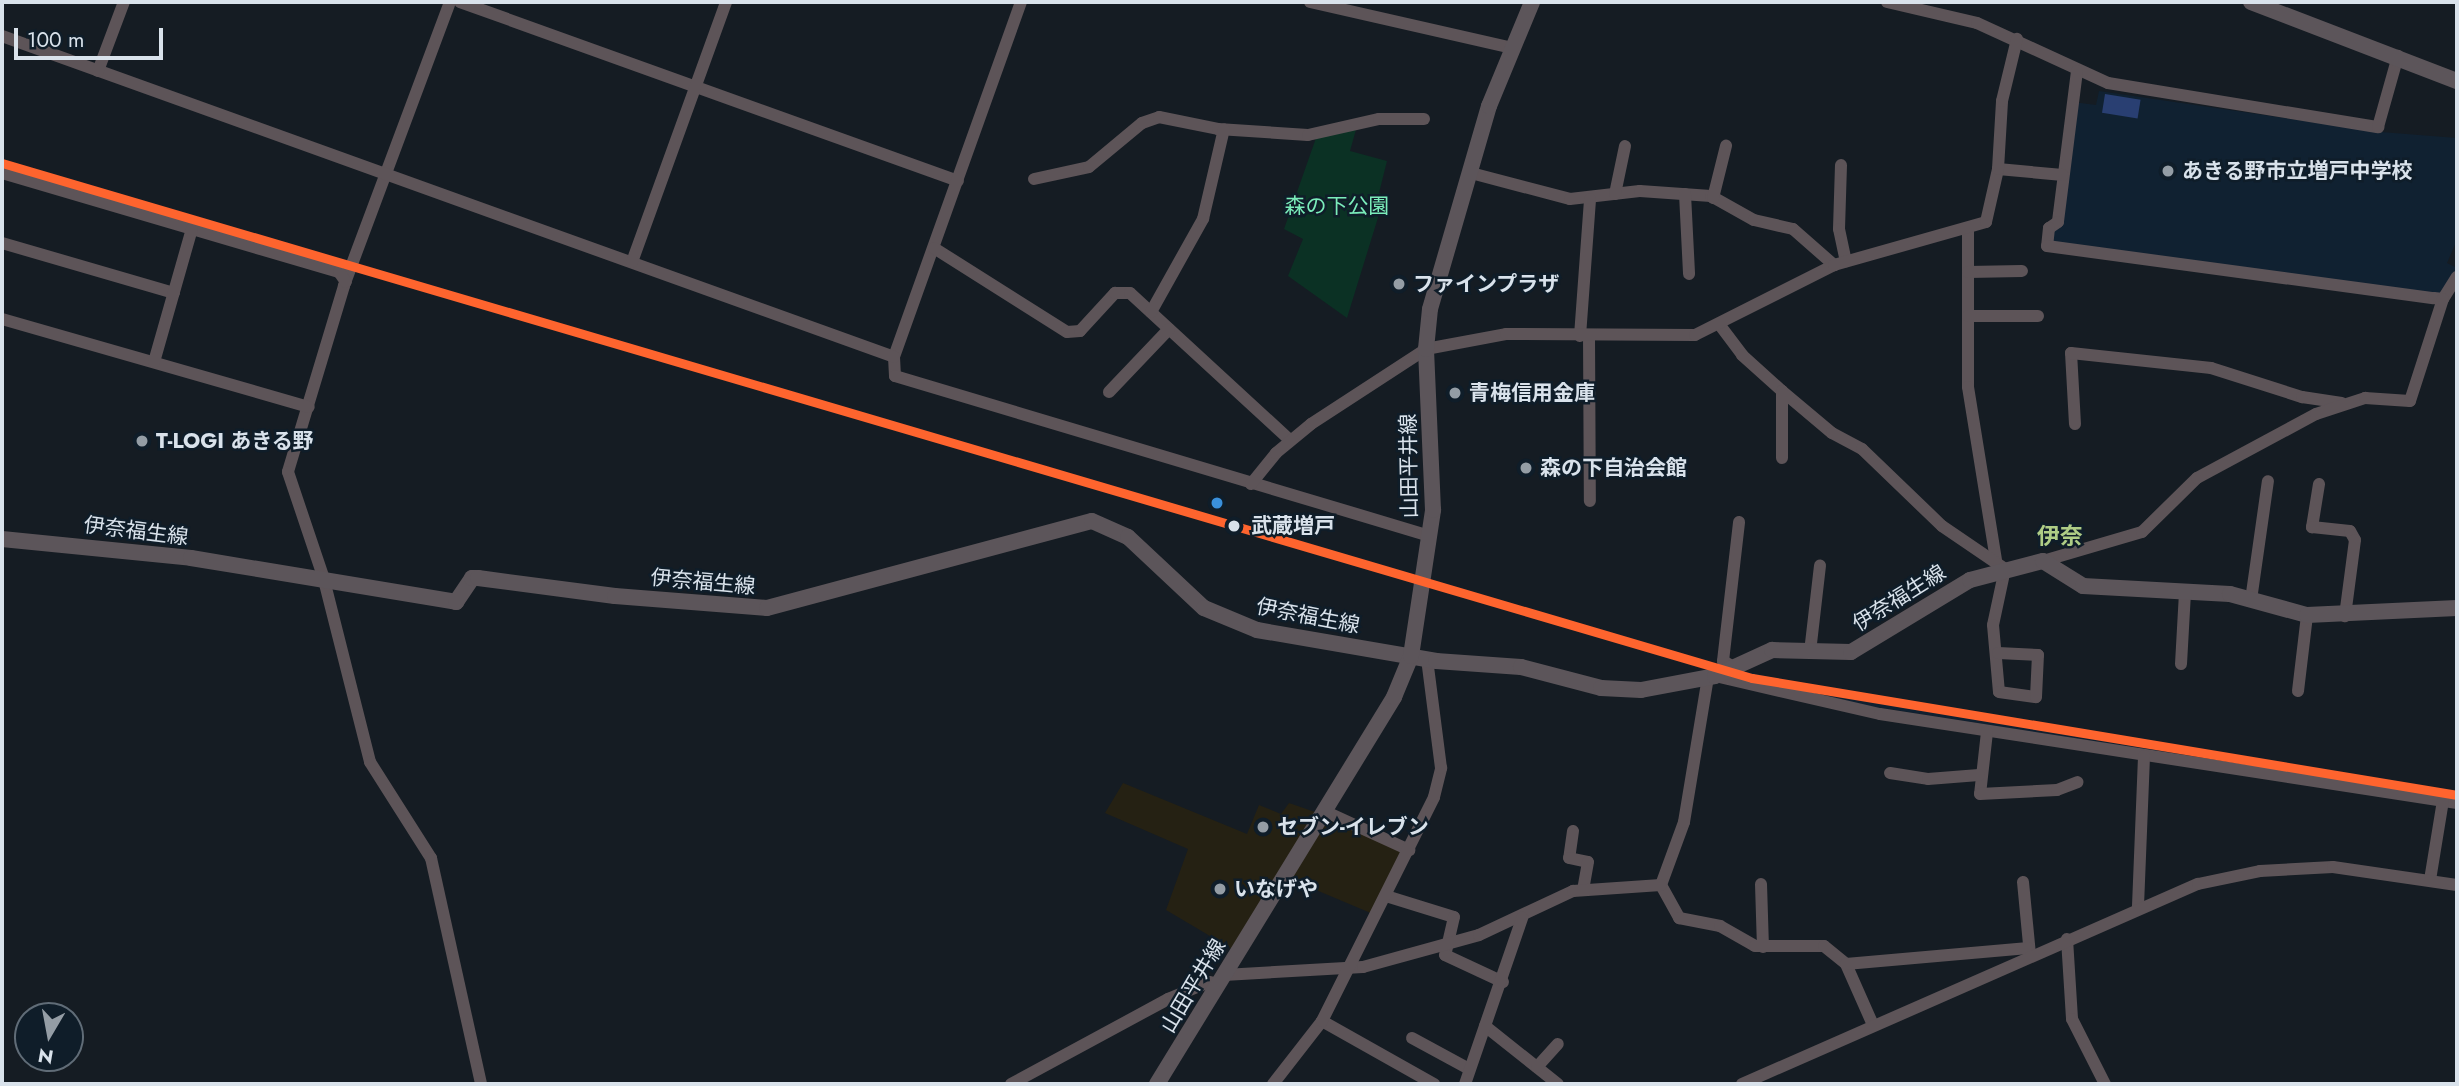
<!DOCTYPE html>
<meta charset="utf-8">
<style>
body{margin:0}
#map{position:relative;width:2459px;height:1086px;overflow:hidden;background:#151c23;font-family:Jost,"Noto Sans JP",sans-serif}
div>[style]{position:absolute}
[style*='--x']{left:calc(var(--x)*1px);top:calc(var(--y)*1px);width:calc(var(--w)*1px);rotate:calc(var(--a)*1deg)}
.commercial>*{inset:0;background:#252113}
.built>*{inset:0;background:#102131}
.green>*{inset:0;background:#0b3124}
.water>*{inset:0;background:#293f72;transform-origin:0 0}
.minor>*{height:12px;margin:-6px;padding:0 6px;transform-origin:6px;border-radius:6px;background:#5d5458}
.major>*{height:16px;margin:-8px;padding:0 8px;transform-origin:8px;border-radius:8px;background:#5c555a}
.rail-1>*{height:9px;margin:-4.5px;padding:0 4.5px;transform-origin:4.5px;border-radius:4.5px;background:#fe642e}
.dots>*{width:19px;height:19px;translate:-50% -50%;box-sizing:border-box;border:4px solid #0f1d29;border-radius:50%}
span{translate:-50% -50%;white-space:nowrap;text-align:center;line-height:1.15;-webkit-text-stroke:5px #0f1d29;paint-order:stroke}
.poi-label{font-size:21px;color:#d9e2eb;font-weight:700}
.left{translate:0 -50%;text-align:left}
.park-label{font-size:21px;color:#7aecba}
.street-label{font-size:21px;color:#d9e2eb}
.stop-label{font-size:21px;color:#d9e2eb;font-weight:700}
.neighbourhood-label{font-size:23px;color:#afcd86;font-weight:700}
.frame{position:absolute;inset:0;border:4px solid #d9e2eb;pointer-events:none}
.north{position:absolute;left:14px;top:1002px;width:70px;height:70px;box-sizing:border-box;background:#0f1d29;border:2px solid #606c77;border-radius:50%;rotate:190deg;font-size:19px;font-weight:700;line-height:28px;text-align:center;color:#d9e2eb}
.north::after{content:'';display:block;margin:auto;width:24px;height:32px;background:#949da5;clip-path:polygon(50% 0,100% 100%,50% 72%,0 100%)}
.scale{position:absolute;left:14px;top:28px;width:149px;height:32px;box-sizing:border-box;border:4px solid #d9e2eb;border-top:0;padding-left:9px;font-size:21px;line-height:24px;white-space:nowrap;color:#d9e2eb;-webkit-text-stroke:5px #0f1d29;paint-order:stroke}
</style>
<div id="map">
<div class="commercial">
<div style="clip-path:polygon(1123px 783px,1247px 834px,1259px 805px,1281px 814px,1289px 803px,1315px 812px,1232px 949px,1166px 910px,1188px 849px,1105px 813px)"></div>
<div style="clip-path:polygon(1329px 817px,1401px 850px,1373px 914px,1290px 879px)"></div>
</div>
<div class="built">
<div style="clip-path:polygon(2099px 91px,2381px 132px,2457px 138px,2457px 240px,2447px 263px,2457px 268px,2451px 281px,2439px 294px,2052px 242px,2053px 231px,2060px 228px,2073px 102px,2096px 105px)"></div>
<div style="clip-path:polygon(1733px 669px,1873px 699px,2457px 791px,2457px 799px,1870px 706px,1725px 675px)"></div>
</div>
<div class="green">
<div style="clip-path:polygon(1357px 126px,1350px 151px,1387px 161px,1379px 193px,1385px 195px,1347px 318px,1288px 276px,1303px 239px,1284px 229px,1316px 138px)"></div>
</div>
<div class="water">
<div style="left:2105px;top:94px;width:36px;height:19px;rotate:9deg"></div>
</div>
<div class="minor">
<div style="--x:450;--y:2;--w:303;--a:110.5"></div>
<div style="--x:344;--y:286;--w:194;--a:106.8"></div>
<div style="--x:288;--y:472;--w:110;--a:71.4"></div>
<div style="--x:323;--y:576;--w:192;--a:75.8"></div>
<div style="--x:370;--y:762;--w:114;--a:57.6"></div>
<div style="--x:431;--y:858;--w:231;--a:77.5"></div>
<div style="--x:460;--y:2;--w:529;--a:19.77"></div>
<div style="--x:1021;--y:2;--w:377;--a:109.7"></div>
<div style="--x:894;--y:357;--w:19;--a:87"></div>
<div style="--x:895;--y:376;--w:558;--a:16.65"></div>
<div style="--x:1310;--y:2;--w:207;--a:12.8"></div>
<div style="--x:1887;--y:2;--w:92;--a:13.1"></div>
<div style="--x:1977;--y:23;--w:144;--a:24.6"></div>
<div style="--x:2108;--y:83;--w:274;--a:9.3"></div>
<div style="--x:2378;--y:127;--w:74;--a:-74.3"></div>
<div style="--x:2;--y:36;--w:948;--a:19.79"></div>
<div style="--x:98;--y:71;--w:74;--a:-69.4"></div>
<div style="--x:2077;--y:71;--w:152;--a:97.2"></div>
<div style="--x:2058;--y:222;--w:11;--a:146"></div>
<div style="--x:2049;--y:228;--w:18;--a:96"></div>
<div style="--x:2047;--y:246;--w:390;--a:7.7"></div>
<div style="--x:2434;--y:298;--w:9;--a:6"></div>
<div style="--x:2443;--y:299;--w:26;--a:-58"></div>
<div style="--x:1841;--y:165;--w:64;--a:91.8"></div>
<div style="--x:1839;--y:229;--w:33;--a:78"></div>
<div style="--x:1998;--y:169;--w:65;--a:5.3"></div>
<div style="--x:2;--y:173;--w:351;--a:16.4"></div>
<div style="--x:339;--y:272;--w:12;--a:55"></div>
<div style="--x:1471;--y:173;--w:102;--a:14.7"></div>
<div style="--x:1570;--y:199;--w:70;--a:-6.5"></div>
<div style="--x:1640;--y:191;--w:71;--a:4"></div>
<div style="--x:1711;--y:196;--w:49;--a:29.2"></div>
<div style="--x:1754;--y:220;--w:40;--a:13"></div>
<div style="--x:1793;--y:229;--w:55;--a:41.3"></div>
<div style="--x:1034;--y:179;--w:56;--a:-12.3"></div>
<div style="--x:1089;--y:167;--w:69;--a:-39.7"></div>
<div style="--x:1142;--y:123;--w:18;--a:-19"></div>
<div style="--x:1159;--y:117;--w:60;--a:11.5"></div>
<div style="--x:1218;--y:129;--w:90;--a:3.8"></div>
<div style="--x:1308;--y:135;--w:73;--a:-12.7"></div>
<div style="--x:1379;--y:119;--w:45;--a:0"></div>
<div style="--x:1615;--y:194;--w:49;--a:-78.2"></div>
<div style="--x:1685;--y:194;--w:80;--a:87.1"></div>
<div style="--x:1713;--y:198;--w:54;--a:-76"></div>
<div style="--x:1968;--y:228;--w:159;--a:90"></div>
<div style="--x:1968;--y:387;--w:181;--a:80.8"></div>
<div style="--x:2;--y:243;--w:179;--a:16.2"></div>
<div style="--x:934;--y:248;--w:157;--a:32.3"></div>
<div style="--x:1067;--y:332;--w:13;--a:-4"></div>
<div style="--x:1080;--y:331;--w:52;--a:-47.4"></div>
<div style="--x:1115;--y:293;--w:15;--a:0"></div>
<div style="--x:1130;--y:293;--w:217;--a:42.6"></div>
<div style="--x:632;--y:262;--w:276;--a:-70.1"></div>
<div style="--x:1968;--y:272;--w:54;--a:-1.1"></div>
<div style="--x:1151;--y:312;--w:107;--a:-60.8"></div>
<div style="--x:1203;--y:219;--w:92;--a:-76.9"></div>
<div style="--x:1968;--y:316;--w:70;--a:0"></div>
<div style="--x:2;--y:319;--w:319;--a:16"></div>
<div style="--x:1719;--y:324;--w:39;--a:53"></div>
<div style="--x:1742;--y:355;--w:54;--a:42"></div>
<div style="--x:1782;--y:391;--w:65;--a:40"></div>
<div style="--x:1832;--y:433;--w:34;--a:28"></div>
<div style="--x:1862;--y:449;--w:111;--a:43.9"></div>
<div style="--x:1942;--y:526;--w:76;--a:34.3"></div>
<div style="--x:2005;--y:569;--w:57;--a:102.1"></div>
<div style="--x:1993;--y:625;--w:67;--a:84.9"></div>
<div style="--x:1999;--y:692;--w:37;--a:8"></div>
<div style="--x:2036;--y:697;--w:42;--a:-87.3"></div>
<div style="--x:2038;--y:655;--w:40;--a:-177.1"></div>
<div style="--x:1580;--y:336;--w:137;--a:-85.8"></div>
<div style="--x:1589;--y:336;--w:165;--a:89.7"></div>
<div style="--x:154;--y:362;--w:138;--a:-74.1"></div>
<div style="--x:1782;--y:391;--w:67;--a:90"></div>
<div style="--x:1109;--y:392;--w:87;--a:-46.4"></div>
<div style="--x:2075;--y:424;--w:71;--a:-93.2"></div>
<div style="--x:2071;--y:353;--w:141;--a:6.1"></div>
<div style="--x:2211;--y:368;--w:96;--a:17.7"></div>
<div style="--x:2302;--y:397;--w:40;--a:8.5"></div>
<div style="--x:1251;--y:484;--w:40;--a:-51"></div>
<div style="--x:1276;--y:453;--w:45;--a:-39.6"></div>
<div style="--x:1311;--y:424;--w:137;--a:-33.1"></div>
<div style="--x:1426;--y:349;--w:81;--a:-10.6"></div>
<div style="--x:1506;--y:334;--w:189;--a:0.3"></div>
<div style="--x:1695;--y:335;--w:156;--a:-26.7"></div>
<div style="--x:1834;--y:265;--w:158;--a:-15.8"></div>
<div style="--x:1986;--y:222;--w:54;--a:-77.2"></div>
<div style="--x:1998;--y:169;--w:68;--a:-86.6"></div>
<div style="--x:2002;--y:101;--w:64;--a:-76.4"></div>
<div style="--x:2319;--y:484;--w:44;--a:99.2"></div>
<div style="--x:2312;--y:527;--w:38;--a:6"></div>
<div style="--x:2350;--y:531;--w:10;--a:61"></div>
<div style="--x:2355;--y:540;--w:77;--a:97.5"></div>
<div style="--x:2043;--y:561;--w:103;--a:-16.3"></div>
<div style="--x:2142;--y:532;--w:77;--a:-44.5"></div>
<div style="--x:2197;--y:478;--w:135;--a:-28.3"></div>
<div style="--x:2316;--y:414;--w:52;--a:-18.1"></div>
<div style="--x:2365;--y:398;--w:45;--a:3.8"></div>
<div style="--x:2410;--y:401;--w:107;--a:-72.1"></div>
<div style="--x:2251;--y:600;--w:120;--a:-81.9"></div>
<div style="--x:1810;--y:652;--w:87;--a:-83.4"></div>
<div style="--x:2181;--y:664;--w:71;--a:-86.8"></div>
<div style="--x:1730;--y:665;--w:8;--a:-150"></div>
<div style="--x:1723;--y:661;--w:140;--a:-83.4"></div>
<div style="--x:1715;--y:676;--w:169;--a:13"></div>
<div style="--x:1880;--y:714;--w:584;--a:8.77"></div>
<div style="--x:2298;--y:691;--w:77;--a:-83.2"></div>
<div style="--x:1987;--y:732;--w:62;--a:96.4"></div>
<div style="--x:1980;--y:794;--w:77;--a:-3"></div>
<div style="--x:2057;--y:790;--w:22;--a:-21"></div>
<div style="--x:1890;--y:773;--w:38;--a:9"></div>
<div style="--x:1928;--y:779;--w:51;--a:-4.5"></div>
<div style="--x:1324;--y:811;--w:94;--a:24.6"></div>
<div style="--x:1573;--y:831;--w:27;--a:98"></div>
<div style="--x:1569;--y:858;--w:19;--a:12"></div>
<div style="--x:1588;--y:862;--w:28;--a:100"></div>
<div style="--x:2430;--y:880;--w:80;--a:-80.7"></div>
<div style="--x:2023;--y:882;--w:73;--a:84.5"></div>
<div style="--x:1761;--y:884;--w:63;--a:88.2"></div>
<div style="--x:1661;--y:885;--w:38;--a:61"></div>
<div style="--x:1679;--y:918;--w:42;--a:11"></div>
<div style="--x:1720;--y:926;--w:40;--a:29.7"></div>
<div style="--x:1755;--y:946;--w:69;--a:0"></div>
<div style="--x:1824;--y:946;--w:28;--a:39"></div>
<div style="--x:1846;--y:964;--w:67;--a:66.1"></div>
<div style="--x:1661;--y:885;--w:67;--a:-69.9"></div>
<div style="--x:1684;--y:822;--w:147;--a:-80.6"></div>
<div style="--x:1386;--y:896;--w:71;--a:17.2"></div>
<div style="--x:1454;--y:917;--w:39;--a:103"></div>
<div style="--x:1445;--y:955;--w:64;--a:25"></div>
<div style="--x:2138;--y:906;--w:150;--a:-87.7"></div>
<div style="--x:2067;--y:939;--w:80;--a:86.4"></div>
<div style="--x:2072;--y:1019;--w:73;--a:63.1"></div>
<div style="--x:1846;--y:964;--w:183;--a:-5"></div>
<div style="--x:1224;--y:975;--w:139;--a:-3.3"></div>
<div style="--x:1363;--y:967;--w:120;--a:-15.4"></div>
<div style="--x:1479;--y:935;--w:104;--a:-25.1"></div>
<div style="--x:1573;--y:891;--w:88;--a:-3.9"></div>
<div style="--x:1322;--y:1021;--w:129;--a:29.4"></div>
<div style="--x:1485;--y:1026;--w:93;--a:38.5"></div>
<div style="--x:1412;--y:1038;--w:65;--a:28.5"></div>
<div style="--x:1537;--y:1067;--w:31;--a:-48"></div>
<div style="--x:1011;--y:1084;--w:179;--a:-28.4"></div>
<div style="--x:1168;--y:999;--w:44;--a:-22.5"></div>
<div style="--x:1209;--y:982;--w:10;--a:11"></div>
<div style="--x:1273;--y:1084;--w:80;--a:-52.1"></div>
<div style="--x:1322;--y:1021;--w:250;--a:-63.4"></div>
<div style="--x:1434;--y:797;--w:30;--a:-76"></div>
<div style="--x:1441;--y:768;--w:110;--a:-97.3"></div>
<div style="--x:1465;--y:1084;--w:176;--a:-71"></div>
<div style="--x:1742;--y:1084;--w:498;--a:-23.7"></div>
<div style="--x:2198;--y:884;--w:63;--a:-11.8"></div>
<div style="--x:2260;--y:871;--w:73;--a:-3.1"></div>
<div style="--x:2333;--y:867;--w:125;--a:8.3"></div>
</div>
<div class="major">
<div style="--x:2251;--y:2;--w:221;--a:21"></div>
<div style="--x:2;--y:539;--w:190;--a:5.7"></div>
<div style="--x:191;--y:558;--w:269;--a:9.4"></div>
<div style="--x:456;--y:602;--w:29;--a:-56"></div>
<div style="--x:472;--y:578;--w:6;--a:0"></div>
<div style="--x:478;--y:578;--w:138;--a:7.5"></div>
<div style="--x:615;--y:596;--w:152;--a:4.5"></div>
<div style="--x:767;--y:608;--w:336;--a:-15"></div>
<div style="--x:1092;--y:521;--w:39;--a:24"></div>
<div style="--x:1128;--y:537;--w:104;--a:43.1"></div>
<div style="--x:1204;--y:608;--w:57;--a:22.5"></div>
<div style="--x:1257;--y:630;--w:182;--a:9.8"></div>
<div style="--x:1436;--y:661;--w:85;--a:4"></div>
<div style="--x:1521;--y:667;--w:83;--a:14.7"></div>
<div style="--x:1601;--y:688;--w:40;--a:2.9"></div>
<div style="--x:1641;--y:690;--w:75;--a:-10.7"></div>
<div style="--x:1715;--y:676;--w:63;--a:-24.5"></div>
<div style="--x:1772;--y:650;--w:79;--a:1.5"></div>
<div style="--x:1851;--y:652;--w:139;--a:-31.2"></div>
<div style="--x:1970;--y:580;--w:75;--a:-14.6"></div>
<div style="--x:2043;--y:561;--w:47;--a:32"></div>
<div style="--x:2083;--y:586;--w:147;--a:3.1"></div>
<div style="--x:2230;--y:594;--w:80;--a:15.3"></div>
<div style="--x:2307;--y:615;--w:150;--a:-2.7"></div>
<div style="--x:1157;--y:1084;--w:454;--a:-58.5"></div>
<div style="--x:1394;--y:697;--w:44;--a:-67.5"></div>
<div style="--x:1411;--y:656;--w:148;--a:-81.4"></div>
<div style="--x:1433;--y:510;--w:161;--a:-92.5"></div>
<div style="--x:1426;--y:349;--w:40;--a:-84.3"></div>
<div style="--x:1430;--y:309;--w:211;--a:-73.8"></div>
<div style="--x:1489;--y:106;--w:113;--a:-67.5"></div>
</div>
<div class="rail-1">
<div style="--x:2;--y:163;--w:1824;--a:16.4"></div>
<div style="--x:1752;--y:678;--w:715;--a:9.42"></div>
</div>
<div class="dots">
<div style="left:2168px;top:171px;background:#949da5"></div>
<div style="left:1399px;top:284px;background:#949da5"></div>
<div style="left:1455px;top:393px;background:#949da5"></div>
<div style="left:142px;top:441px;background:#949da5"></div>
<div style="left:1526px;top:468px;background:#949da5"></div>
<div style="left:1217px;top:503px;background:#3a90db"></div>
<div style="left:1234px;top:526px;background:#d9e2eb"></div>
<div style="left:1263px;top:827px;background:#949da5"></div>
<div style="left:1220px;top:889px;background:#949da5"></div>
</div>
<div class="poi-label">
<span class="left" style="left:2182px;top:171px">あきる野市立増戸中学校</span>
<span class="left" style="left:1413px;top:284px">ファインプラザ</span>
<span class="left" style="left:1469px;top:393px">青梅信用金庫</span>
<span class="left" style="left:156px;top:441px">T-LOGI あきる野</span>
<span class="left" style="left:1540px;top:468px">森の下自治会館</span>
<span class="left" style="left:1277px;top:827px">セブン-イレブン</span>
<span class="left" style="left:1234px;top:889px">いなげや</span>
</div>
<div class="park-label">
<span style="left:1337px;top:206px">森の下公園</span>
</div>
<div class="street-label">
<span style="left:1409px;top:466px;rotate:-91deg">山田平井線</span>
<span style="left:136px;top:531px;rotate:7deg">伊奈福生線</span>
<span style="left:703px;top:582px;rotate:5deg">伊奈福生線</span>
<span style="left:1899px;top:598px;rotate:-32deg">伊奈福生線</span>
<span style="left:1308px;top:616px;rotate:11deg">伊奈福生線</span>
<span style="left:1193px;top:986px;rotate:-59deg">山田平井線</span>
</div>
<div class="stop-label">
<span class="left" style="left:1251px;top:526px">武蔵増戸</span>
</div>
<div class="neighbourhood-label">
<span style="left:2060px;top:536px">伊奈</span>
</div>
<div class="frame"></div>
<div class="north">N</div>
<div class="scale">100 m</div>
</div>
